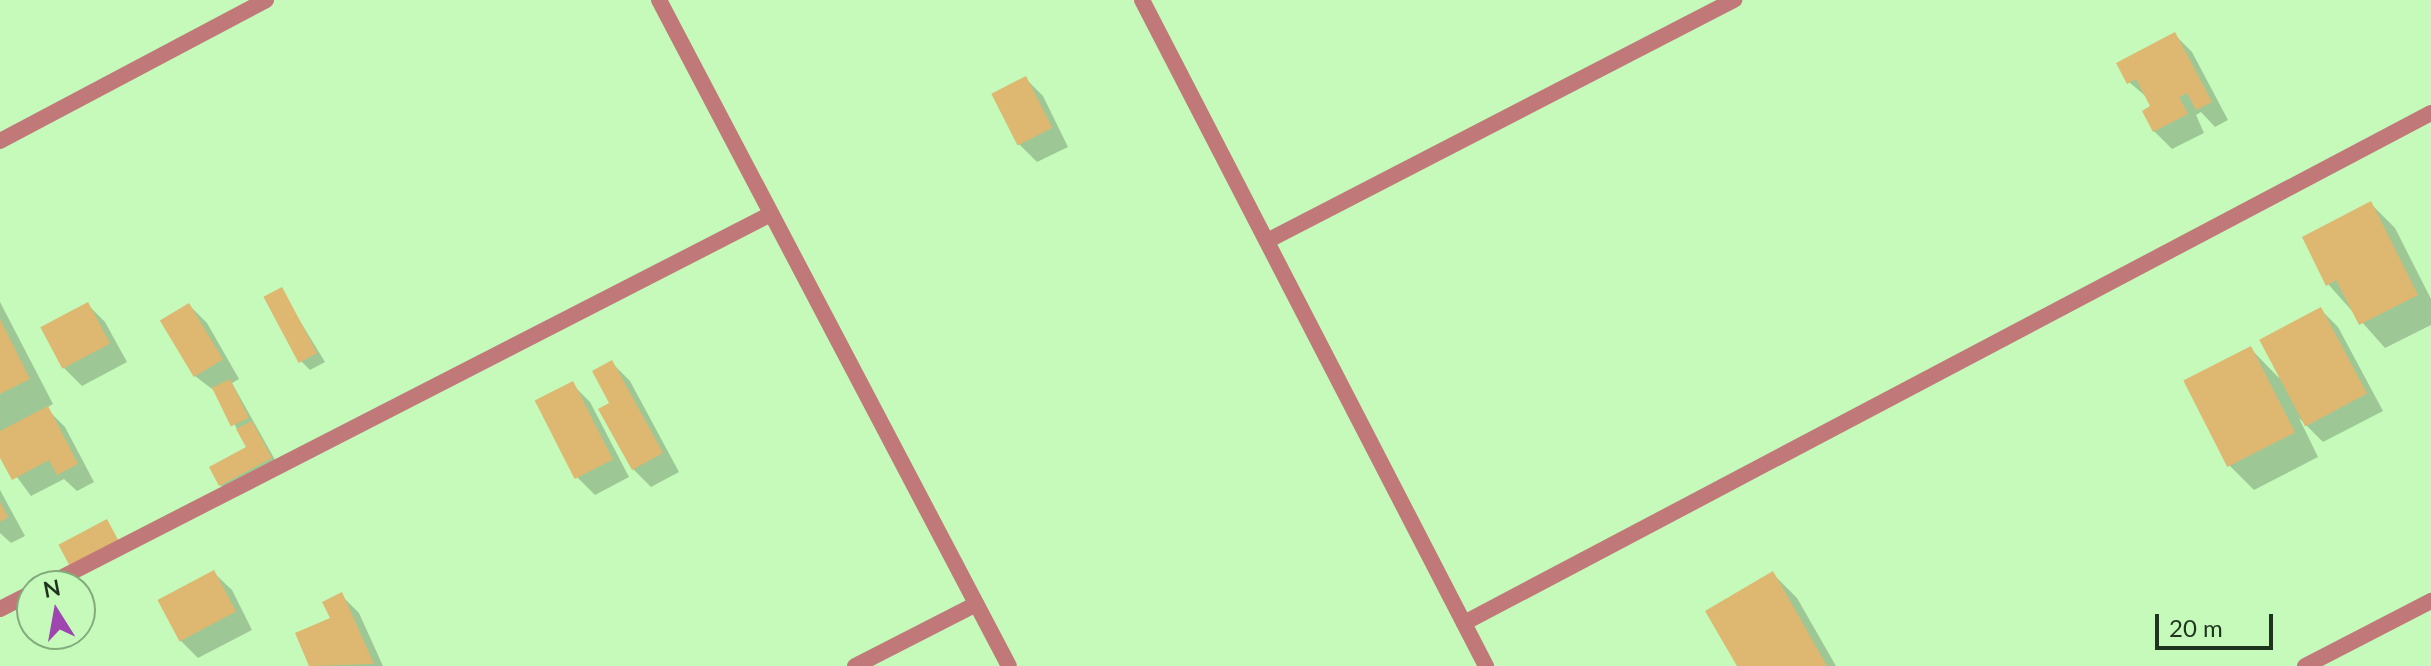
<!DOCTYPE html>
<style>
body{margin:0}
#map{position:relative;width:2431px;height:666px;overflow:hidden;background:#c5fabb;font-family:Lato,sans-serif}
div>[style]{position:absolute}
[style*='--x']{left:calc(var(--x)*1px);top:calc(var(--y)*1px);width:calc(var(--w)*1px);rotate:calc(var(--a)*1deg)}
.shadow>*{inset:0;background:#0003}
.building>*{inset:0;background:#deb771;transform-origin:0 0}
.street>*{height:16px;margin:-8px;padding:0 8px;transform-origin:8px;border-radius:8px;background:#c07978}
span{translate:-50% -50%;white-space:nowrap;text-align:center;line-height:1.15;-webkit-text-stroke:6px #c5fabb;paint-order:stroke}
.north{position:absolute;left:16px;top:570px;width:80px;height:80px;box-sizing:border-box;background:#c5fabb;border:2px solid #83ab7b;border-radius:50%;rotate:349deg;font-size:22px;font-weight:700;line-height:32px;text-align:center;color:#1f341c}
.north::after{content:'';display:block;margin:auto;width:28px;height:36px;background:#9e45b0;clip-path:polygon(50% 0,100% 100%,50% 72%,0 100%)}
.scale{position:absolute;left:2155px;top:614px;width:118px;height:36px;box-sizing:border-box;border:4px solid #1f341c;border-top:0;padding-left:10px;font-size:24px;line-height:28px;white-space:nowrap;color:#1f341c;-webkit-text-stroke:6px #c5fabb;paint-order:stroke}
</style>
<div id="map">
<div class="shadow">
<div style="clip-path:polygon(2174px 34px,2192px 52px,2228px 120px,2215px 127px,2201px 112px,2196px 115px,2204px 133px,2172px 149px,2154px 131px,2149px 99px,2129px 82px)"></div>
<div style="clip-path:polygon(1025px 78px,1043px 96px,1068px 147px,1037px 162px,1019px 144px)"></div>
<div style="clip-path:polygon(2371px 204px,2395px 228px,2431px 299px,2431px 325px,2385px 348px,2328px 284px)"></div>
<div style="clip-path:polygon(281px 290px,325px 362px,310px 370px,301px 361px)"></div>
<div style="clip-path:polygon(0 302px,53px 404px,46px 408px,65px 427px,94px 482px,77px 491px,64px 479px,31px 496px,0 454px)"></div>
<div style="clip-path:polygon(87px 304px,105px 322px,127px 362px,82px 386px,64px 368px)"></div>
<div style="clip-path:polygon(189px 305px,207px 323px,239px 379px,232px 383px,279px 467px,230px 494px,220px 485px,248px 448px,216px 392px,195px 376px,163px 320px)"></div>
<div style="clip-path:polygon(2321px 310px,2338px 327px,2383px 411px,2323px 442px,2299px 418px,2318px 457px,2254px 490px,2229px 465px,2250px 348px,2279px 378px)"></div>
<div style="clip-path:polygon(612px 363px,630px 381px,679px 472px,651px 487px,633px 469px,601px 410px,612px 404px)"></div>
<div style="clip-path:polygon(572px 384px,590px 402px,629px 477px,595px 495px,577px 477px)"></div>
<div style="clip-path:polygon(0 490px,25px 536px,11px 543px,0 533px)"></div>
<div style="clip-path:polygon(214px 573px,232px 590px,252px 630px,198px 658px,180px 640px,160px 601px)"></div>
<div style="clip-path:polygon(1773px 574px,1797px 598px,1836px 666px,1739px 666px)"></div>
<div style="clip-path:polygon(341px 595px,359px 613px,383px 666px,312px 666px,297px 634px,333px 619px)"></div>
</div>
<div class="building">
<div style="clip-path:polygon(2175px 32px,2212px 102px,2196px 110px,2187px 93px,2179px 97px,2188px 114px,2153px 132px,2142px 111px,2150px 106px,2136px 79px,2127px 84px,2116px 63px)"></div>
<div style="left:1026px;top:76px;width:58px;height:39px;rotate:63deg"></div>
<div style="clip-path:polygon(2371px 201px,2418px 295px,2359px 325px,2336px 280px,2326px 286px,2302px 237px)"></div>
<div style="left:282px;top:287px;width:75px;height:21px;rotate:62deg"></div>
<div style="left:88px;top:302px;width:47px;height:54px;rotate:62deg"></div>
<div style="left:189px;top:303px;width:66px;height:34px;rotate:59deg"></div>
<div style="left:2321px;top:307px;width:98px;height:70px;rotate:62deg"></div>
<div style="clip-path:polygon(0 319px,30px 379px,0 394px)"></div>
<div style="left:2251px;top:346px;width:97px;height:76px;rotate:63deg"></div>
<div style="clip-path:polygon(612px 360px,663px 453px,632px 470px,598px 409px,609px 403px,592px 371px)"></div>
<div style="left:230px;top:379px;width:43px;height:20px;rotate:64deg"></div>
<div style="left:573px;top:381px;width:88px;height:43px;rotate:63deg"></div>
<div style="clip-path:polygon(48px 406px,78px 464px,57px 475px,49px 460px,12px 480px,0 458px,0 431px)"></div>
<div style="clip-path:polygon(252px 421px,272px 458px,219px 486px,209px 467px,246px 447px,236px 429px)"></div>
<div style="clip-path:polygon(0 502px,8px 517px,0 522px)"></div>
<div style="left:107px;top:519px;width:24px;height:55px;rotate:62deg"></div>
<div style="left:214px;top:570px;width:47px;height:64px;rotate:62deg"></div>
<div style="clip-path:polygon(1773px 571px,1827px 666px,1737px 666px,1705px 611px)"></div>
<div style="clip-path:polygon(342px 592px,374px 664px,309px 666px,295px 633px,330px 618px,322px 602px)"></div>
</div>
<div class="street">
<div style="--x:659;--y:0;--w:752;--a:62.28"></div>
<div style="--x:1142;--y:0;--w:750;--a:62.68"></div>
<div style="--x:0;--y:141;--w:301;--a:-27.9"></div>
<div style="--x:1267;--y:241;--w:526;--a:-27.3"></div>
<div style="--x:45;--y:586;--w:816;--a:-27.13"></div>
<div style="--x:0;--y:609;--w:36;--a:-27"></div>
<div style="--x:1464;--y:623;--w:1093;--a:-27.81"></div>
<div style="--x:855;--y:666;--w:136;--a:-27.1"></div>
<div style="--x:2305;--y:666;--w:142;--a:-27.3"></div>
</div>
<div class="north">N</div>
<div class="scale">20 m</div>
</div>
